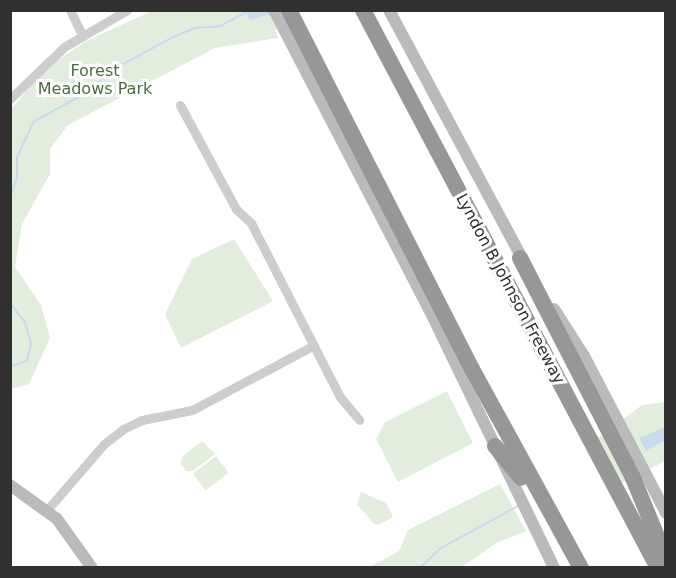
<!DOCTYPE html>
<style>
body{margin:0}
#map{position:relative;width:676px;height:578px;overflow:hidden;background:#fff;font-family:"DejaVu Sans",sans-serif}
div>[style]{position:absolute}
[style*='--x']{left:calc(var(--x)*1px);top:calc(var(--y)*1px);width:calc(var(--w)*1px);rotate:calc(var(--a)*1deg)}
.green>*{inset:0;background:#e3eddd;transform-origin:0 0}
.water>*{inset:0;background:#c9daee}
.stream>*{height:2px;margin:-1px;padding:0 1px;transform-origin:1px;border-radius:1px;background:#c9daee}
.street>*{height:9px;margin:-4.5px;padding:0 4.5px;transform-origin:4.5px;border-radius:4.5px;background:#cdcdcd}
.secondary>*{height:12px;margin:-6px;padding:0 6px;transform-origin:6px;border-radius:6px;background:#bababa}
.highway>*{height:16px;margin:-8px;padding:0 8px;transform-origin:8px;border-radius:8px;background:#979797}
span{translate:-50% -50%;white-space:nowrap;text-align:center;line-height:1.15;-webkit-text-stroke:6px #fff;paint-order:stroke}
.park-label{font-size:16px;color:#4b6e3b}
.street-label{font-size:16px;color:#303030}
.frame{position:absolute;inset:0;border:12px solid #303030;pointer-events:none}
</style>
<div id="map">
<div class="green">
<div style="clip-path:polygon(152px 11px,296px 11px,303px 24px,275px 30px,278px 38px,215px 48px,68px 125px,50px 149px,50px 174px,22px 224px,15px 267px,41px 305px,50px 338px,29px 384px,11px 389px,10px 110px,46px 68px,86px 41px)"></div>
<div style="clip-path:polygon(234px 239px,273px 301px,181px 348px,165px 314px,192px 259px)"></div>
<div style="clip-path:polygon(447px 391px,473px 443px,398px 482px,376px 439px,385px 422px)"></div>
<div style="clip-path:polygon(665px 402px,665px 461px,620px 484px,596px 439px,642px 405px)"></div>
<div style="clip-path:polygon(202px 441px,215px 454px,193px 471px,186px 471px,181px 464px,182px 457px)"></div>
<div style="left:216px;top:456px;width:21px;height:29px;rotate:53deg"></div>
<div style="clip-path:polygon(500px 484px,526px 531px,496px 543px,462px 567px,369px 567px,399px 551px,408px 530px)"></div>
<div style="clip-path:polygon(361px 492px,386px 503px,393px 517px,378px 525px,373px 523px,357px 504px)"></div>
</div>
<div class="water">
<div style="clip-path:polygon(245px 11px,278px 11px,279px 12px,250px 20px)"></div>
<div style="clip-path:polygon(665px 427px,665px 440px,646px 451px,639px 438px)"></div>
</div>
<div class="stream">
<div style="--x:10;--y:198;--w:21;--a:-71"></div>
<div style="--x:17;--y:178;--w:21;--a:-90"></div>
<div style="--x:17;--y:157;--w:38;--a:-65"></div>
<div style="--x:33;--y:122;--w:60;--a:-28.7"></div>
<div style="--x:86;--y:93;--w:39;--a:-40"></div>
<div style="--x:116;--y:68;--w:63;--a:-28.6"></div>
<div style="--x:171;--y:38;--w:25;--a:-23"></div>
<div style="--x:194;--y:28;--w:26;--a:-4"></div>
<div style="--x:220;--y:26;--w:34;--a:-28"></div>
<div style="--x:10;--y:303;--w:24;--a:52"></div>
<div style="--x:25;--y:322;--w:23;--a:75"></div>
<div style="--x:31;--y:344;--w:17;--a:103"></div>
<div style="--x:27;--y:361;--w:18;--a:161"></div>
<div style="--x:420;--y:568;--w:29;--a:-44"></div>
<div style="--x:441;--y:548;--w:88;--a:-28.6"></div>
</div>
<div class="street">
<div style="--x:70;--y:10;--w:28;--a:64"></div>
<div style="--x:10;--y:99;--w:75;--a:-43.9"></div>
<div style="--x:64;--y:47;--w:73;--a:-30.4"></div>
<div style="--x:180;--y:105;--w:118;--a:61.7"></div>
<div style="--x:236;--y:209;--w:21;--a:43"></div>
<div style="--x:251;--y:223;--w:195;--a:62.9"></div>
<div style="--x:340;--y:397;--w:30;--a:50"></div>
<div style="--x:47;--y:510;--w:87;--a:-49.2"></div>
<div style="--x:104;--y:444;--w:24;--a:-38"></div>
<div style="--x:123;--y:429;--w:21;--a:-25"></div>
<div style="--x:142;--y:420;--w:51;--a:-11.3"></div>
<div style="--x:192;--y:410;--w:138;--a:-28"></div>
</div>
<div class="secondary">
<div style="--x:274;--y:10;--w:337;--a:62.6"></div>
<div style="--x:429;--y:309;--w:288;--a:64.2"></div>
<div style="--x:389;--y:10;--w:288;--a:61.8"></div>
<div style="--x:554;--y:309;--w:56;--a:57.4"></div>
<div style="--x:584;--y:356;--w:177;--a:62.4"></div>
<div style="--x:10;--y:485;--w:58;--a:35.9"></div>
<div style="--x:57;--y:519;--w:60;--a:54.5"></div>
</div>
<div class="highway">
<div style="--x:289;--y:10;--w:403;--a:63"></div>
<div style="--x:472;--y:369;--w:227;--a:61.3"></div>
<div style="--x:363;--y:10;--w:631;--a:62.14"></div>
<div style="--x:520;--y:258;--w:247;--a:62.8"></div>
<div style="--x:633;--y:478;--w:87;--a:67.6"></div>
<div style="--x:495;--y:446;--w:41;--a:50.9"></div>
</div>
<div class="park-label">
<span style="left:95px;top:80px">Forest<br>Meadows Park</span>
</div>
<div class="street-label">
<span style="left:510px;top:289px;rotate:62deg">Lyndon B Johnson Freeway</span>
</div>
<div class="frame"></div>
</div>
